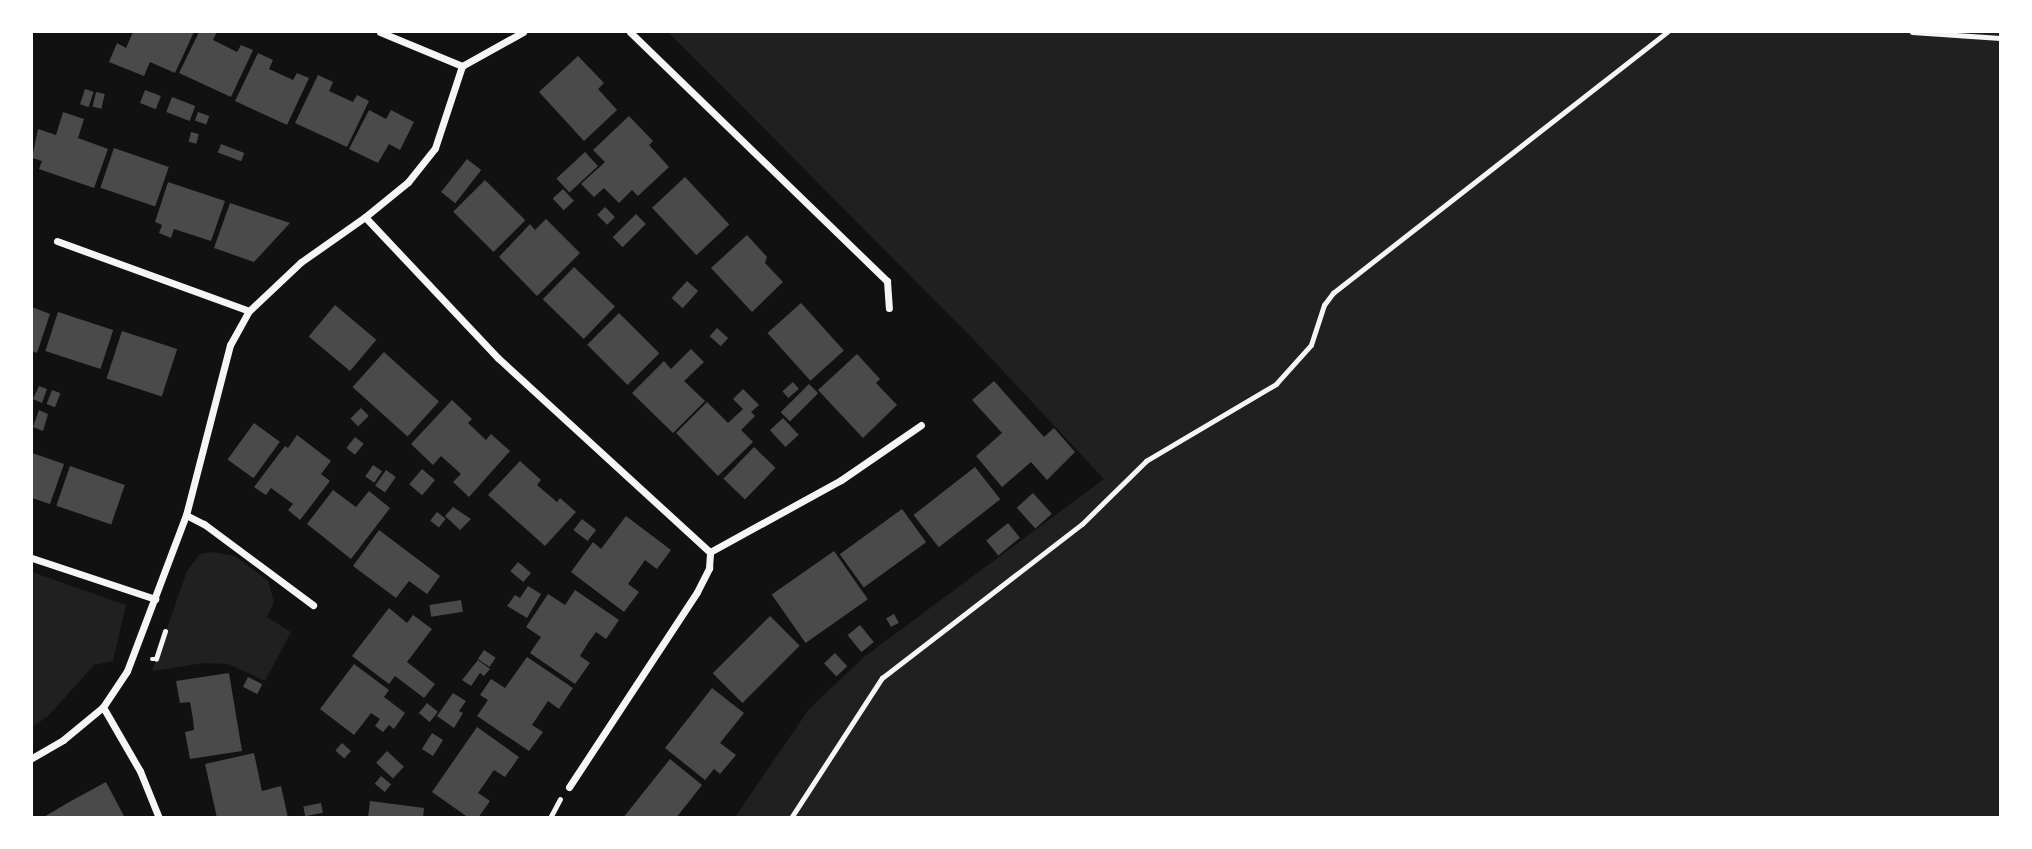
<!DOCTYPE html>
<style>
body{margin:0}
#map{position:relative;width:2032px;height:849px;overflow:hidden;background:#111;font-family:"Titillium Web",sans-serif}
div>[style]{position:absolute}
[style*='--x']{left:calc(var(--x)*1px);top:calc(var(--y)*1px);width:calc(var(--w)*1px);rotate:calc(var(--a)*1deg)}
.green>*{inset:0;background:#202020}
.building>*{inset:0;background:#4a4a4a;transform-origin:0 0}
.path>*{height:4.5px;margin:-2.25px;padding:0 2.25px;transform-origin:2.25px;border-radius:2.25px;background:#f5f5f5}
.minor>*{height:7px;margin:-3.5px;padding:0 3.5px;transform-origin:3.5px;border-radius:3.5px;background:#f5f5f5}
span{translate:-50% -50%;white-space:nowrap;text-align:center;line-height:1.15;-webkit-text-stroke:6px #fff;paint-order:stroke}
.frame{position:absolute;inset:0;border:33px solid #fff;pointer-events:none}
</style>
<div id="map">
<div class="green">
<div style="clip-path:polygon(668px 32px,2000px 32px,2000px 817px,735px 817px,809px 709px,864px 657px,1104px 479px,976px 342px)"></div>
<div style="clip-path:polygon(213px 552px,235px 556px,268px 581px,274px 602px,267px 617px,291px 632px,265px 681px,228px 664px,204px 663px,152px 671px,187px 571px,200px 554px)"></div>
<div style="clip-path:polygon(32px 572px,126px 605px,113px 661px,94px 665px,48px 716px,32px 727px)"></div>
</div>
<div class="building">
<div style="clip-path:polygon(133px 32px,194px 32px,175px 73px,150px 62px,144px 76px,109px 62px,117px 43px,126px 48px)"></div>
<div style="clip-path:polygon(199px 32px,217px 32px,213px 40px,237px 52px,241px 45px,253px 50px,231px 97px,179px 73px)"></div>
<div style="clip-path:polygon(258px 53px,273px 60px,269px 69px,293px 80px,297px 73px,309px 78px,287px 125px,235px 101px)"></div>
<div style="clip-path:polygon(578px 56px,604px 83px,598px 89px,617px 110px,584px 141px,539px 92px)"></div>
<div style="clip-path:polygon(318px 75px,333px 82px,329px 91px,353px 102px,357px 95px,369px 101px,347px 147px,295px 123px)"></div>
<div style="left:85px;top:89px;width:9px;height:16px;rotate:18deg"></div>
<div style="left:145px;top:90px;width:17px;height:14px;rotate:21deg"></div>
<div style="left:96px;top:92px;width:9px;height:15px;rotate:13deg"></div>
<div style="left:172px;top:97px;width:25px;height:16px;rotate:21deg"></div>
<div style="clip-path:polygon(369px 110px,386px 119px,391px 110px,414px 122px,400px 150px,389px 144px,378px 163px,349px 149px)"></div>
<div style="clip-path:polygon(63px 112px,84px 119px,78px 138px,108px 149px,94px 188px,39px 169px,42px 161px,32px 158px,38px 129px,56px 135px)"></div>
<div style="left:198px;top:112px;width:12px;height:9px;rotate:20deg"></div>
<div style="clip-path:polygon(629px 116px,653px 141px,649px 145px,669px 167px,638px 196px,632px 190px,619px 203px,604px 188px,594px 197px,581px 184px,605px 162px,593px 150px)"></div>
<div style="left:191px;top:132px;width:8px;height:10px;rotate:14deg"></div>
<div style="left:221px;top:144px;width:25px;height:9px;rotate:21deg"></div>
<div style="left:114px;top:148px;width:58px;height:42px;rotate:19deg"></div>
<div style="left:585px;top:152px;width:19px;height:39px;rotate:47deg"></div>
<div style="left:467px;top:159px;width:18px;height:42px;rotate:38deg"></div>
<div style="left:685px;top:177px;width:65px;height:45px;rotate:47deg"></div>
<div style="left:485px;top:180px;width:57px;height:45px;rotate:45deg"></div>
<div style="clip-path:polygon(168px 182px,225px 201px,211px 241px,174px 229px,171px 238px,159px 233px,162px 225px,155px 222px)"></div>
<div style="left:563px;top:189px;width:16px;height:14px;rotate:47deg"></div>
<div style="clip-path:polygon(230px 203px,290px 223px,254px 262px,214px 248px)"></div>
<div style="left:605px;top:207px;width:14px;height:11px;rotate:45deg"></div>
<div style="left:636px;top:214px;width:14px;height:33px;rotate:45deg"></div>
<div style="clip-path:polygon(546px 219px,580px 253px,537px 296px,499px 257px,530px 224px,535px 230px)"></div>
<div style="clip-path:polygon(747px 235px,767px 257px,765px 263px,783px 282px,752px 312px,711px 268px)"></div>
<div style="left:574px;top:267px;width:57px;height:45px;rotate:44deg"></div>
<div style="left:687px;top:281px;width:15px;height:23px;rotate:42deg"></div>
<div style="left:801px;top:303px;width:64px;height:45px;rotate:48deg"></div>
<div style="left:335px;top:305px;width:54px;height:41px;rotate:40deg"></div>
<div style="clip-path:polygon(32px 307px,50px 314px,37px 353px,32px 351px)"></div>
<div style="left:58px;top:312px;width:58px;height:41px;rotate:18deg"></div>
<div style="left:619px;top:313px;width:57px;height:45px;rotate:45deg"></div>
<div style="left:717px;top:328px;width:15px;height:11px;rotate:42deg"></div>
<div style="left:122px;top:331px;width:58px;height:50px;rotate:18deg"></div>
<div style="clip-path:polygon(691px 349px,704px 362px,684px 381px,705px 401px,673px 433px,632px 393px,664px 361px,671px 369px)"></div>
<div style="left:384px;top:352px;width:74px;height:47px;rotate:42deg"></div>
<div style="clip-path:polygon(857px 354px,880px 379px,876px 383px,897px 405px,863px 438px,818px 390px)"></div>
<div style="clip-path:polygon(994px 381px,1044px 437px,1054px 428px,1075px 452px,1047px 480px,1031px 462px,1002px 487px,976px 456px,1002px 433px,972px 400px)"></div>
<div style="left:793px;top:382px;width:9px;height:14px;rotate:49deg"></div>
<div style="left:809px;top:384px;width:13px;height:40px;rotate:45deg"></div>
<div style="clip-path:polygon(39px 386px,47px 389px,42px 403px,33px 399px)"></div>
<div style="clip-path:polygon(743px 389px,759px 405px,751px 412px,755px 416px,741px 430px,753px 442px,718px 476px,676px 433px,707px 402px,728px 423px,743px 409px,733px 399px)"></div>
<div style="left:52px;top:390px;width:9px;height:15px;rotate:21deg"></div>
<div style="clip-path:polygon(452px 400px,472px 419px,468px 423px,486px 440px,491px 434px,510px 451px,469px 497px,453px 482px,461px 474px,441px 456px,433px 465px,411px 444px)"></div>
<div style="left:361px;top:408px;width:11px;height:15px;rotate:45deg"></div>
<div style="clip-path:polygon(39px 410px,48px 414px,43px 431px,33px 427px)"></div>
<div style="left:783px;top:418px;width:23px;height:18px;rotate:47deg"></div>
<div style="left:254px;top:423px;width:32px;height:45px;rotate:36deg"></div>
<div style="clip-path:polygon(297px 435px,331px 461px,321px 474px,330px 481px,300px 520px,288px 510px,293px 504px,271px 488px,266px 495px,254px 487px,285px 446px,288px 448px)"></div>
<div style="left:355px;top:437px;width:11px;height:14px;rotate:38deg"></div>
<div style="left:754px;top:447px;width:30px;height:44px;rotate:44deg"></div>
<div style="clip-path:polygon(32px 453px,64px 464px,50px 504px,32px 498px)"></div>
<div style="clip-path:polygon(520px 461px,541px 480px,537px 485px,557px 502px,560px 498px,576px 512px,545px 546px,488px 495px)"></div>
<div style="left:373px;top:465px;width:11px;height:14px;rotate:34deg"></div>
<div style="left:70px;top:466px;width:58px;height:42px;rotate:19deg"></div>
<div style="left:975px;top:467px;width:41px;height:78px;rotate:52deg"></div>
<div style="left:422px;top:469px;width:17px;height:20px;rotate:40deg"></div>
<div style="left:386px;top:470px;width:12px;height:19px;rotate:35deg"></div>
<div style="clip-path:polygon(333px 490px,356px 507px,369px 491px,390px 508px,351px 559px,307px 524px)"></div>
<div style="left:1033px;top:493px;width:28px;height:22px;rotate:48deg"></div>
<div style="clip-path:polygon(453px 507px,471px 519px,460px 530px,445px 516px)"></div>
<div style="left:902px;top:509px;width:41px;height:77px;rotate:54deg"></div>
<div style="left:437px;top:512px;width:11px;height:11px;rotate:38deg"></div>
<div style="clip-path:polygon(626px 516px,671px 550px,657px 569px,645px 560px,628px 584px,639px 592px,624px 612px,571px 572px,593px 542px,601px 549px)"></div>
<div style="left:582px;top:519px;width:18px;height:14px;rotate:38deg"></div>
<div style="left:1008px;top:523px;width:19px;height:28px;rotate:51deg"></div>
<div style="clip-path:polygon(379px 530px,440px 576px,427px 594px,409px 581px,396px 598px,353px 566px)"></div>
<div style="left:834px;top:551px;width:59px;height:76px;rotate:55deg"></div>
<div style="left:518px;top:562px;width:17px;height:12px;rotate:40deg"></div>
<div style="clip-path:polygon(528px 586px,541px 594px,527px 618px,507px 606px,515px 595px,520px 598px)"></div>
<div style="clip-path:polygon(575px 590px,619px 620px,606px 639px,596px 632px,588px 643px,580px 656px,590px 663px,575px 684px,530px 653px,541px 637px,526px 627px,548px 594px,565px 605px)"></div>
<div style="left:461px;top:600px;width:12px;height:32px;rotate:81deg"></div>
<div style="clip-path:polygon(389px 608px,407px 623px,413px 615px,432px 629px,407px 662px,435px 684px,424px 698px,395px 676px,389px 684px,352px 656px)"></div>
<div style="left:894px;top:614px;width:10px;height:9px;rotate:61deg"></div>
<div style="left:770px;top:616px;width:42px;height:81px;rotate:45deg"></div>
<div style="left:860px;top:625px;width:22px;height:16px;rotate:51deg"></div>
<div style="left:484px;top:650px;width:14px;height:11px;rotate:34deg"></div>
<div style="left:835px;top:653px;width:18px;height:15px;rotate:47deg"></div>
<div style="clip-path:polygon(527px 657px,573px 688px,559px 709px,548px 701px,532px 725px,543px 732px,529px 751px,477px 716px,488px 700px,480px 695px,491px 679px,505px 688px)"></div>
<div style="clip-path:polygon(478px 660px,490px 669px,484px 676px,480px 673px,471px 686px,462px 680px)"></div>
<div style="clip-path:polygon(354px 664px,389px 690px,384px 697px,405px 713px,394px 729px,389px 725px,383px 732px,375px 726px,380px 719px,371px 713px,354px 735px,320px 709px)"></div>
<div style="clip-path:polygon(229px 673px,242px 751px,190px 759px,185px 732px,194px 730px,193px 719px,190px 702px,180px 703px,176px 681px)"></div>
<div style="left:248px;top:677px;width:16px;height:11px;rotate:27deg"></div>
<div style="clip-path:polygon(712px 688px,744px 713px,720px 743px,736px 755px,720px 774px,714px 769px,705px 780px,665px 748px)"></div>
<div style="clip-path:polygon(453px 693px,466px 701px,459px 711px,463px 713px,454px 728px,437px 716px)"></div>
<div style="left:427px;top:703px;width:14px;height:13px;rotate:39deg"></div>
<div style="clip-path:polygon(477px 727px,519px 757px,505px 777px,494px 770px,478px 793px,490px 801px,478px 818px,469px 818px,432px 792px)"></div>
<div style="left:432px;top:733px;width:13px;height:19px;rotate:32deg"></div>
<div style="left:342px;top:743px;width:12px;height:10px;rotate:42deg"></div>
<div style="left:387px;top:751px;width:23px;height:16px;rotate:43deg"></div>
<div style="clip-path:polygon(254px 753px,262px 791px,281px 786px,288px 818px,217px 818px,205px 764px)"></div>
<div style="clip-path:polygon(670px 759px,702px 785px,676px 818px,623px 818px)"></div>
<div style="left:381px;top:776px;width:13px;height:10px;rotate:39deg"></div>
<div style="clip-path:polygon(106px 782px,125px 818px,42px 818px,71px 801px)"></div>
<div style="clip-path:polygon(370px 801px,424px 808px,423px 818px,368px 818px)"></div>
<div style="left:321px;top:803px;width:10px;height:18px;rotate:79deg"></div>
</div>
<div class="path">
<div style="--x:1912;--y:32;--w:88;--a:3.9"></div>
<div style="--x:152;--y:659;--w:4;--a:0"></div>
<div style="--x:156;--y:659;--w:29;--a:-72"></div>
<div style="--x:550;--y:818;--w:21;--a:-62"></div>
<div style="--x:791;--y:818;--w:167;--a:-57"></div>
<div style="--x:882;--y:678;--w:252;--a:-37.6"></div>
<div style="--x:1082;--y:524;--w:90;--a:-44.5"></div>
<div style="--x:1146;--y:461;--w:151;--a:-30.6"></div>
<div style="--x:1276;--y:384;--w:52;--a:-48.1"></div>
<div style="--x:1311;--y:345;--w:42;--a:-72"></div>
<div style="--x:1324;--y:305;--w:15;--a:-53"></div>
<div style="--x:1333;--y:293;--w:424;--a:-38"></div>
</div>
<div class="minor">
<div style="--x:380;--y:32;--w:89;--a:22.5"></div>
<div style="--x:630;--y:32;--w:358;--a:44.1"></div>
<div style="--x:887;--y:281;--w:27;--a:86"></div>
<div style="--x:365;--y:217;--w:194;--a:46.7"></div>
<div style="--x:498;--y:358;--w:287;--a:42.5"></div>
<div style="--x:57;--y:241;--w:204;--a:20"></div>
<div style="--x:186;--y:515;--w:20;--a:27"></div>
<div style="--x:204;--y:524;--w:136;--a:36.6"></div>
<div style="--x:32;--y:558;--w:130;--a:18.4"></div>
<div style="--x:103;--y:707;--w:74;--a:60"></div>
<div style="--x:140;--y:771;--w:51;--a:68"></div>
<div style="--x:32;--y:758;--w:36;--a:-30"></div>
<div style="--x:63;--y:740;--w:52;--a:-39.5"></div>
<div style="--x:103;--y:707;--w:43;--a:-56.3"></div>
<div style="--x:127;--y:671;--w:167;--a:-69.3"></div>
<div style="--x:186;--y:515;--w:176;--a:-75.5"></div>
<div style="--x:230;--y:345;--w:39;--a:-61"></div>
<div style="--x:249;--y:311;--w:71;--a:-43.3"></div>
<div style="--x:301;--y:262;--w:78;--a:-35.1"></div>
<div style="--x:365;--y:217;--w:55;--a:-39.1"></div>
<div style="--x:408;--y:182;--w:43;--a:-51.5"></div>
<div style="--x:435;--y:148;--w:86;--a:-71.8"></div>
<div style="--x:462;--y:66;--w:70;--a:-29.1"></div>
<div style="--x:569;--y:787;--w:233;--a:-56.7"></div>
<div style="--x:697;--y:592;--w:27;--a:-63"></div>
<div style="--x:709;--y:568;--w:16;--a:-86"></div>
<div style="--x:710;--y:552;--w:149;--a:-28.8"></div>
<div style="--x:841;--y:480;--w:97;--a:-34.5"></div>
</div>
<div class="frame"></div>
</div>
